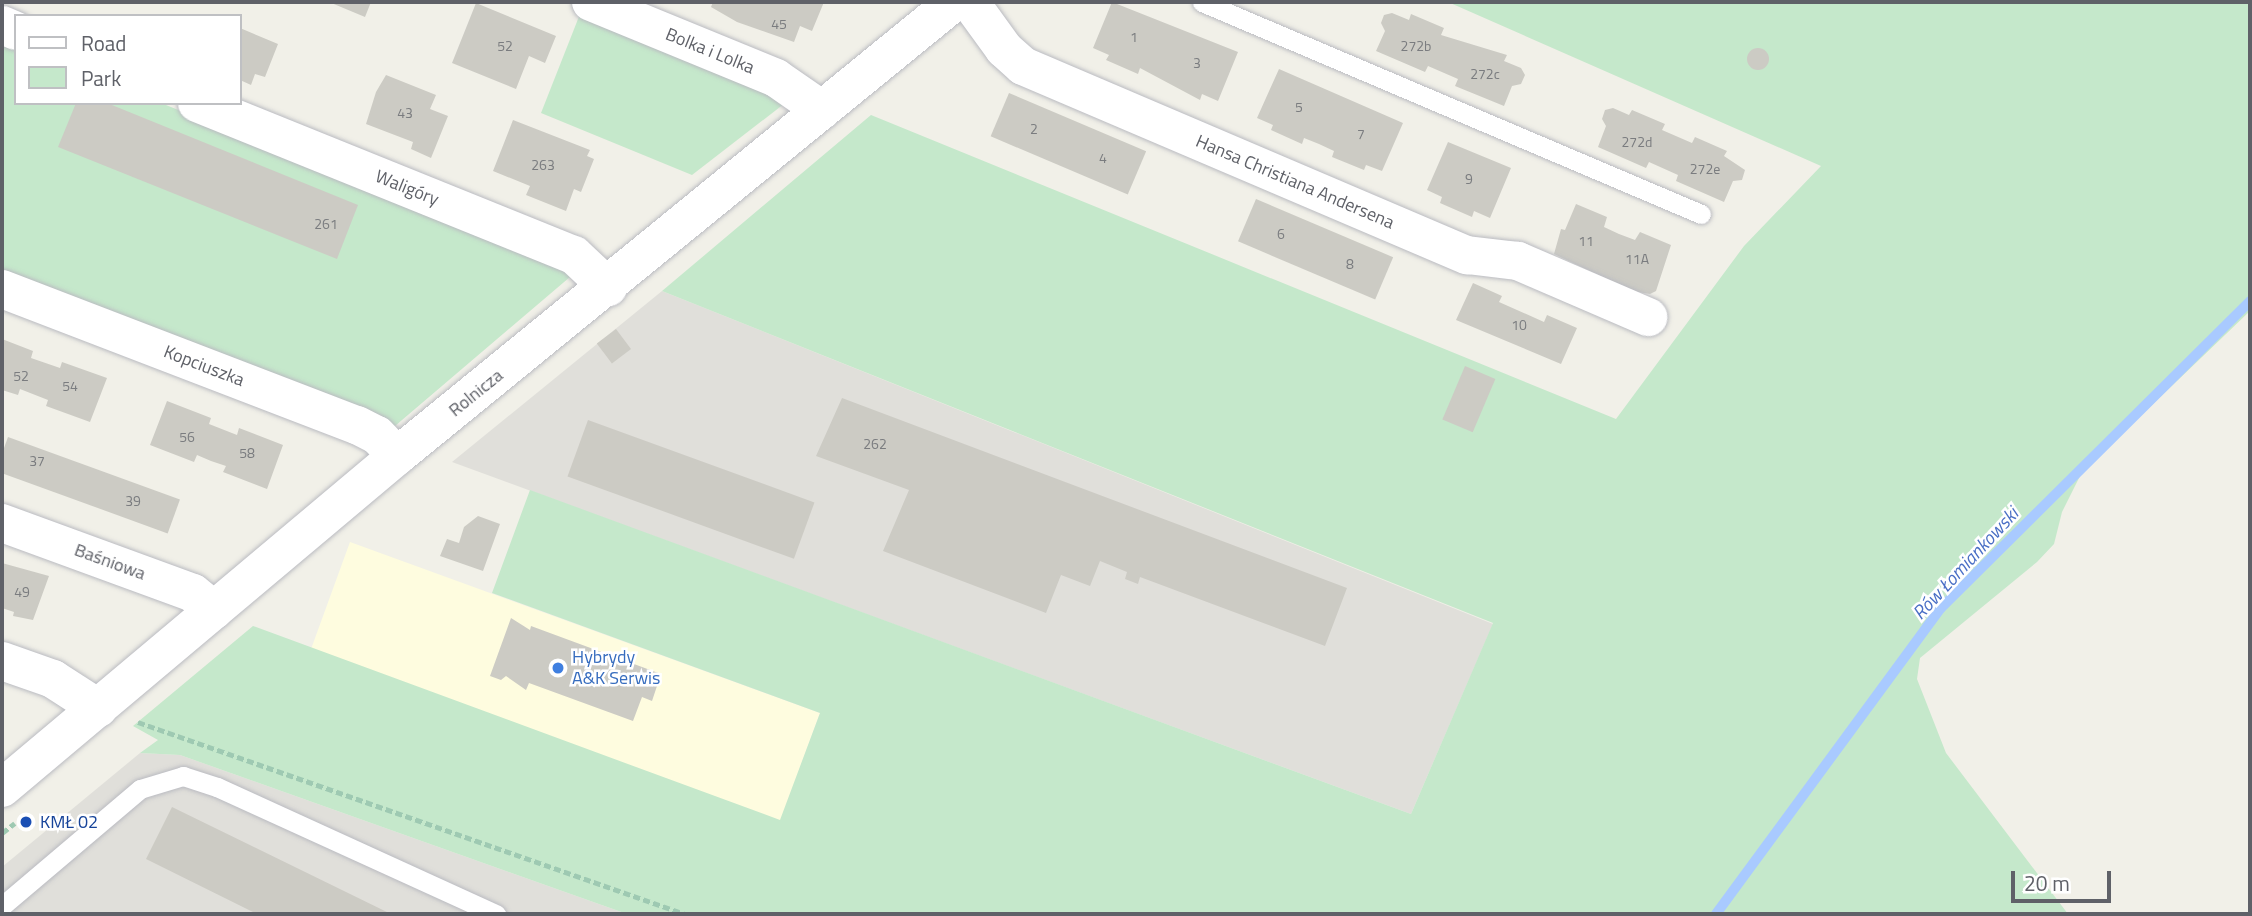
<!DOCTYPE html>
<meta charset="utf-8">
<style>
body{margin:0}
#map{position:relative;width:2252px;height:916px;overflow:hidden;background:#f1f0e8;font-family:"Titillium Web",sans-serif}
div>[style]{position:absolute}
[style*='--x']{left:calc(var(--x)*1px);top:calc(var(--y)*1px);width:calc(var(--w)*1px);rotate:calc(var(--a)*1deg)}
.commercial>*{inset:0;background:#fefcdf;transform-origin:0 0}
.industrial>*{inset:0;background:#e0dfda}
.green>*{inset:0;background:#c5e8cb}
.stream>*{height:10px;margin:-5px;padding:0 5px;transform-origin:5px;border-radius:5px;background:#a9caff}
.building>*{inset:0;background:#cccbc4;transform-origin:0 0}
.round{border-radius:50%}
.path>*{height:4.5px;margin-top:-2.25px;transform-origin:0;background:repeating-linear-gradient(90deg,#9ec9b2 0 7px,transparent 0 10.5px)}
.roads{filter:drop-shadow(0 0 2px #babbc1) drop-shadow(0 0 2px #babbc1)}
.service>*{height:19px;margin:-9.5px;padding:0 9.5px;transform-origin:9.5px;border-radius:9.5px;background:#fff}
.minor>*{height:38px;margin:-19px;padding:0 19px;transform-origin:19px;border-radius:19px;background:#fff}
.tertiary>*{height:38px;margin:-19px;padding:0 19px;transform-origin:19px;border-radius:19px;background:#fff}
.dots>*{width:19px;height:19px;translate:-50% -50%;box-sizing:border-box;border:4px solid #fff;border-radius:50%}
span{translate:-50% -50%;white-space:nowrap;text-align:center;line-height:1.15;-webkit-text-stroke:5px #fff;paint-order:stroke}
.number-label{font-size:14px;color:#7a7c7f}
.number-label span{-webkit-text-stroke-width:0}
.street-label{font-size:18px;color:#5f6168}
.shop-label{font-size:18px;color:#366cbe}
.left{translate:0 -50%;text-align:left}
.transit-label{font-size:18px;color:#164399}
.water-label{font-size:19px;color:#4a6fc5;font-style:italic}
.frame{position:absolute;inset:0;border:4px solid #5f6168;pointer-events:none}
.legend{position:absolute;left:14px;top:14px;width:228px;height:91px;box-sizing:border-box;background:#fff;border:2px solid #bfc0c3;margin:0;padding:9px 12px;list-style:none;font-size:21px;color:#5f6168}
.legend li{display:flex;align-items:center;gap:14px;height:35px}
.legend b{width:35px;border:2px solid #bfc0c3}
.scale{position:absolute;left:2011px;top:871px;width:100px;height:32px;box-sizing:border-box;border:4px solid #5f6168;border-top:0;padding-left:9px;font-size:21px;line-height:24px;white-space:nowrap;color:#5f6168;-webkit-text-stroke:5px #fff;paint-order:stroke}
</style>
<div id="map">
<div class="commercial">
<div style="left:350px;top:542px;width:500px;height:128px;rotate:20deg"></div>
</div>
<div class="industrial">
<div style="clip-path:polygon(662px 291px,1493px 624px,1411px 814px,452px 462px)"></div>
<div style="clip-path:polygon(140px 753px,180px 755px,627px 914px,2px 914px,2px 867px)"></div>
</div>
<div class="green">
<div style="clip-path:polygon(1448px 2px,2250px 2px,2250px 311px,2082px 472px,2062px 512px,2054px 544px,2037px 562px,1920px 658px,1917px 679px,1946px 753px,2068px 914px,627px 914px,180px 755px,140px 753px,158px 740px,133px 726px,253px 626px,780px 820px,820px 713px,492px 593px,530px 490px,1411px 814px,1493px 623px,662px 291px,871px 115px,1616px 419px,1744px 246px,1821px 166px)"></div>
<div style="clip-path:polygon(580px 14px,789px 100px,692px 175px,541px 113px)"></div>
<div style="clip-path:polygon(2px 39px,16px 44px,16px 103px,161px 103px,577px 271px,395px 426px,2px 275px)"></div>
</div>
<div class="stream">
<div style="--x:1716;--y:914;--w:380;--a:-53.7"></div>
<div style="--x:1941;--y:608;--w:436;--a:-44.8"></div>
</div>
<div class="building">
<div style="clip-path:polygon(329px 2px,371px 2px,365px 17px)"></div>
<div style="clip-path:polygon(713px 2px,824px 2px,812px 31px,800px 26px,794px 42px,737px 22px,711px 7px)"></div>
<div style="clip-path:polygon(1112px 2px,1238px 52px,1218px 101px,1202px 94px,1200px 100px,1140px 68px,1138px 74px,1106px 60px,1109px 55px,1093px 48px)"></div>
<div style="clip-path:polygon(476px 3px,556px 36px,545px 63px,529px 56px,516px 89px,452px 63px)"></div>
<div style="clip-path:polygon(1392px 13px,1409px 20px,1411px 14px,1444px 28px,1441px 35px,1507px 55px,1504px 61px,1521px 68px,1525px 75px,1521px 84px,1512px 86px,1504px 106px,1455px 86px,1458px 79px,1428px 66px,1425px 72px,1376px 51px,1385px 31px,1381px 23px,1384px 15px)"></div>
<div style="clip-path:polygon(240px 28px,278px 44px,265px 77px,255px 74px,251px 85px,240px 80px)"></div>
<div class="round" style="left:1747px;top:48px;width:22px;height:22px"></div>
<div style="clip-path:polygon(1279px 69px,1403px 123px,1382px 171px,1366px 165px,1364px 170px,1332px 157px,1334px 151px,1319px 144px,1304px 138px,1302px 144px,1271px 130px,1273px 125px,1257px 118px)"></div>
<div style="clip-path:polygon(386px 75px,436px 95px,430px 109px,448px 116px,431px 158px,411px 149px,413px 142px,366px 124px,376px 92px)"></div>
<div style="left:1009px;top:93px;width:149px;height:47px;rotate:23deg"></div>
<div style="clip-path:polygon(76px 103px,107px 103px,358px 205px,337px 259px,58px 147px)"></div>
<div style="clip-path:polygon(1613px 108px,1629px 115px,1632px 110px,1665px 124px,1662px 130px,1692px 143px,1695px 137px,1727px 151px,1724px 156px,1745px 170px,1742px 180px,1733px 181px,1724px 202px,1676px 181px,1678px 175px,1649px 162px,1646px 168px,1598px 147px,1606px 126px,1602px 119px,1605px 110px)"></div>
<div style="clip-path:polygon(513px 120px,590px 150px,587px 156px,594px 159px,581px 192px,574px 189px,566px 211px,526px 195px,530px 186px,493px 171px)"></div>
<div style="clip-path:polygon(1448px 142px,1511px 168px,1490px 218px,1474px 211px,1472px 217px,1440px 203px,1442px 197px,1427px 190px)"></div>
<div style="left:1256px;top:199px;width:149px;height:46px;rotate:23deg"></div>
<div style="clip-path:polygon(1576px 204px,1607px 217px,1604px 227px,1619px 234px,1635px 240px,1640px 232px,1671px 245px,1656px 291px,1650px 294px,1632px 291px,1554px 254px,1561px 229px,1565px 230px)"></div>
<div style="clip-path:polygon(1473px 283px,1502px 296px,1499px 302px,1544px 322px,1547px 315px,1577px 328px,1561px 364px,1456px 320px)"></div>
<div style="left:616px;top:329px;width:25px;height:24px;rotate:53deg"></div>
<div style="clip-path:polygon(2px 339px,33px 351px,31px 358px,60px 368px,62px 362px,107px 378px,90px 422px,46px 406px,48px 400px,20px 389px,18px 395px,2px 390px)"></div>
<div style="left:1465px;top:366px;width:33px;height:58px;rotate:23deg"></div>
<div style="clip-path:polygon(842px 398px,1347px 588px,1325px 646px,1140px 577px,1138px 584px,1125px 579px,1127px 572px,1100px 561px,1090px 586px,1061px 575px,1046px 613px,883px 551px,909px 490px,816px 456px)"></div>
<div style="clip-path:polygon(167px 401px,211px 418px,209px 424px,237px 435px,239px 428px,283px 445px,267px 489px,223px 472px,226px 466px,211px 461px,197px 455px,194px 462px,150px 445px)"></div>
<div style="left:588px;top:420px;width:241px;height:60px;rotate:20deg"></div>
<div style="left:8px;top:437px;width:183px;height:36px;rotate:20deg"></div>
<div style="clip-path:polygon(478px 516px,500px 524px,483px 571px,440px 556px,447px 539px,459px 543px,464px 527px)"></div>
<div style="clip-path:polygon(2px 563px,49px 576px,33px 620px,13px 616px,14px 612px,2px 608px)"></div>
<div style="clip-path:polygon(511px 618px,530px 630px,531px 626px,661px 674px,652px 701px,642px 697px,633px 721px,529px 683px,526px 690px,506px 676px,501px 680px,490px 676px)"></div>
<div style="clip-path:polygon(172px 807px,391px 914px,257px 914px,146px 859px)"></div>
</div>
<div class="path">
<div style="--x:138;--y:722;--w:580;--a:19.34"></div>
<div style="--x:2;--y:833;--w:16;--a:-38"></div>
</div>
<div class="roads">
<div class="service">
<div style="--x:1202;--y:2;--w:542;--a:23.02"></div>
<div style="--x:2;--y:906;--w:181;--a:-40.3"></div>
<div style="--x:140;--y:789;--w:45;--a:-16.8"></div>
<div style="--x:183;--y:776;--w:36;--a:18"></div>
<div style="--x:217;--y:787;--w:307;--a:24.5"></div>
</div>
<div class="minor">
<div style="--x:591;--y:2;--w:200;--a:22.3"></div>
<div style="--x:776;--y:78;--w:56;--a:34.8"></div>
<div style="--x:970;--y:2;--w:58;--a:54.1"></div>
<div style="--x:1004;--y:49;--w:25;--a:42"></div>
<div style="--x:1023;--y:66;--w:483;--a:23.1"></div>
<div style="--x:1467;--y:255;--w:51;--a:6.7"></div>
<div style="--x:1518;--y:261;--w:142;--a:23.3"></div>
<div style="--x:2;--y:25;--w:15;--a:23"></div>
<div style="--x:197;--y:103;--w:406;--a:22"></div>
<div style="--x:574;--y:255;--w:47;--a:43.3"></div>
<div style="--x:2;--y:289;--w:380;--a:21"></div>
<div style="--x:357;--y:425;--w:22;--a:27"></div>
<div style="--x:377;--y:435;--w:29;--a:46"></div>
<div style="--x:2;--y:523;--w:203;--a:20.1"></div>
<div style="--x:193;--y:593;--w:27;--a:39"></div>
<div style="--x:2;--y:661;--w:54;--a:19.4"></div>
<div style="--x:53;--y:679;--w:54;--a:32.8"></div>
</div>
<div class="tertiary">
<div style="--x:2;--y:788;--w:516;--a:-40.05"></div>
<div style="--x:397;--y:456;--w:719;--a:-39.18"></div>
</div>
</div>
<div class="dots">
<div style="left:558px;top:668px;background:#3f7fe0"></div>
<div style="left:26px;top:822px;background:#1a4fb4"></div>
</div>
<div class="number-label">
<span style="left:779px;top:24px">45</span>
<span style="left:1134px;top:37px">1</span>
<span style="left:505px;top:46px">52</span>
<span style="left:1416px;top:46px">272b</span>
<span style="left:1197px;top:63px">3</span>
<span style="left:1485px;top:74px">272c</span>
<span style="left:1299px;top:107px">5</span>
<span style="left:405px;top:113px">43</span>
<span style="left:1034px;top:129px">2</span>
<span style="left:1361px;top:134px">7</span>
<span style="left:1637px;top:142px">272d</span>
<span style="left:1103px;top:158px">4</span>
<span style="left:543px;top:165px">263</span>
<span style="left:1705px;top:169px">272e</span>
<span style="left:1469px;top:179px">9</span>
<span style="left:326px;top:224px">261</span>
<span style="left:1281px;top:234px">6</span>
<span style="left:1586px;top:241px">11</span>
<span style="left:1637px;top:259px">11A</span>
<span style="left:1350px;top:264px">8</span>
<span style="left:1519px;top:325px">10</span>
<span style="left:21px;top:376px">52</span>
<span style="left:70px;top:386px">54</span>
<span style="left:187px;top:437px">56</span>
<span style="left:875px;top:444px">262</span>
<span style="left:247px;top:453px">58</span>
<span style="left:37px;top:461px">37</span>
<span style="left:133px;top:501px">39</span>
<span style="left:22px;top:592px">49</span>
</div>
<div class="street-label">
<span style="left:710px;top:51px;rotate:22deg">Bolka i Lolka</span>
<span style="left:1295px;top:182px;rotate:23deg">Hansa Christiana Andersena</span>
<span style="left:407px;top:188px;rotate:22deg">Waligóry</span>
<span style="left:204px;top:366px;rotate:21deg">Kopciuszka</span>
<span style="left:476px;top:393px;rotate:-39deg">Rolnicza</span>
<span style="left:110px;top:562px;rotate:20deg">Baśniowa</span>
</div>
<div class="shop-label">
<span class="left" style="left:572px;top:668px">Hybrydy<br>A&amp;K Serwis</span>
</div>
<div class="transit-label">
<span class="left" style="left:40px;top:822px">KMŁ 02</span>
</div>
<div class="water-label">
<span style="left:1965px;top:563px;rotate:-47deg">Rów Łomiankowski</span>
</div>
<div class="frame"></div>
<ul class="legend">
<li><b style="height:9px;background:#fff"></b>Road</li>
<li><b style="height:19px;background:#c5e8cb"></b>Park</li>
</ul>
<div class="scale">20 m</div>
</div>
